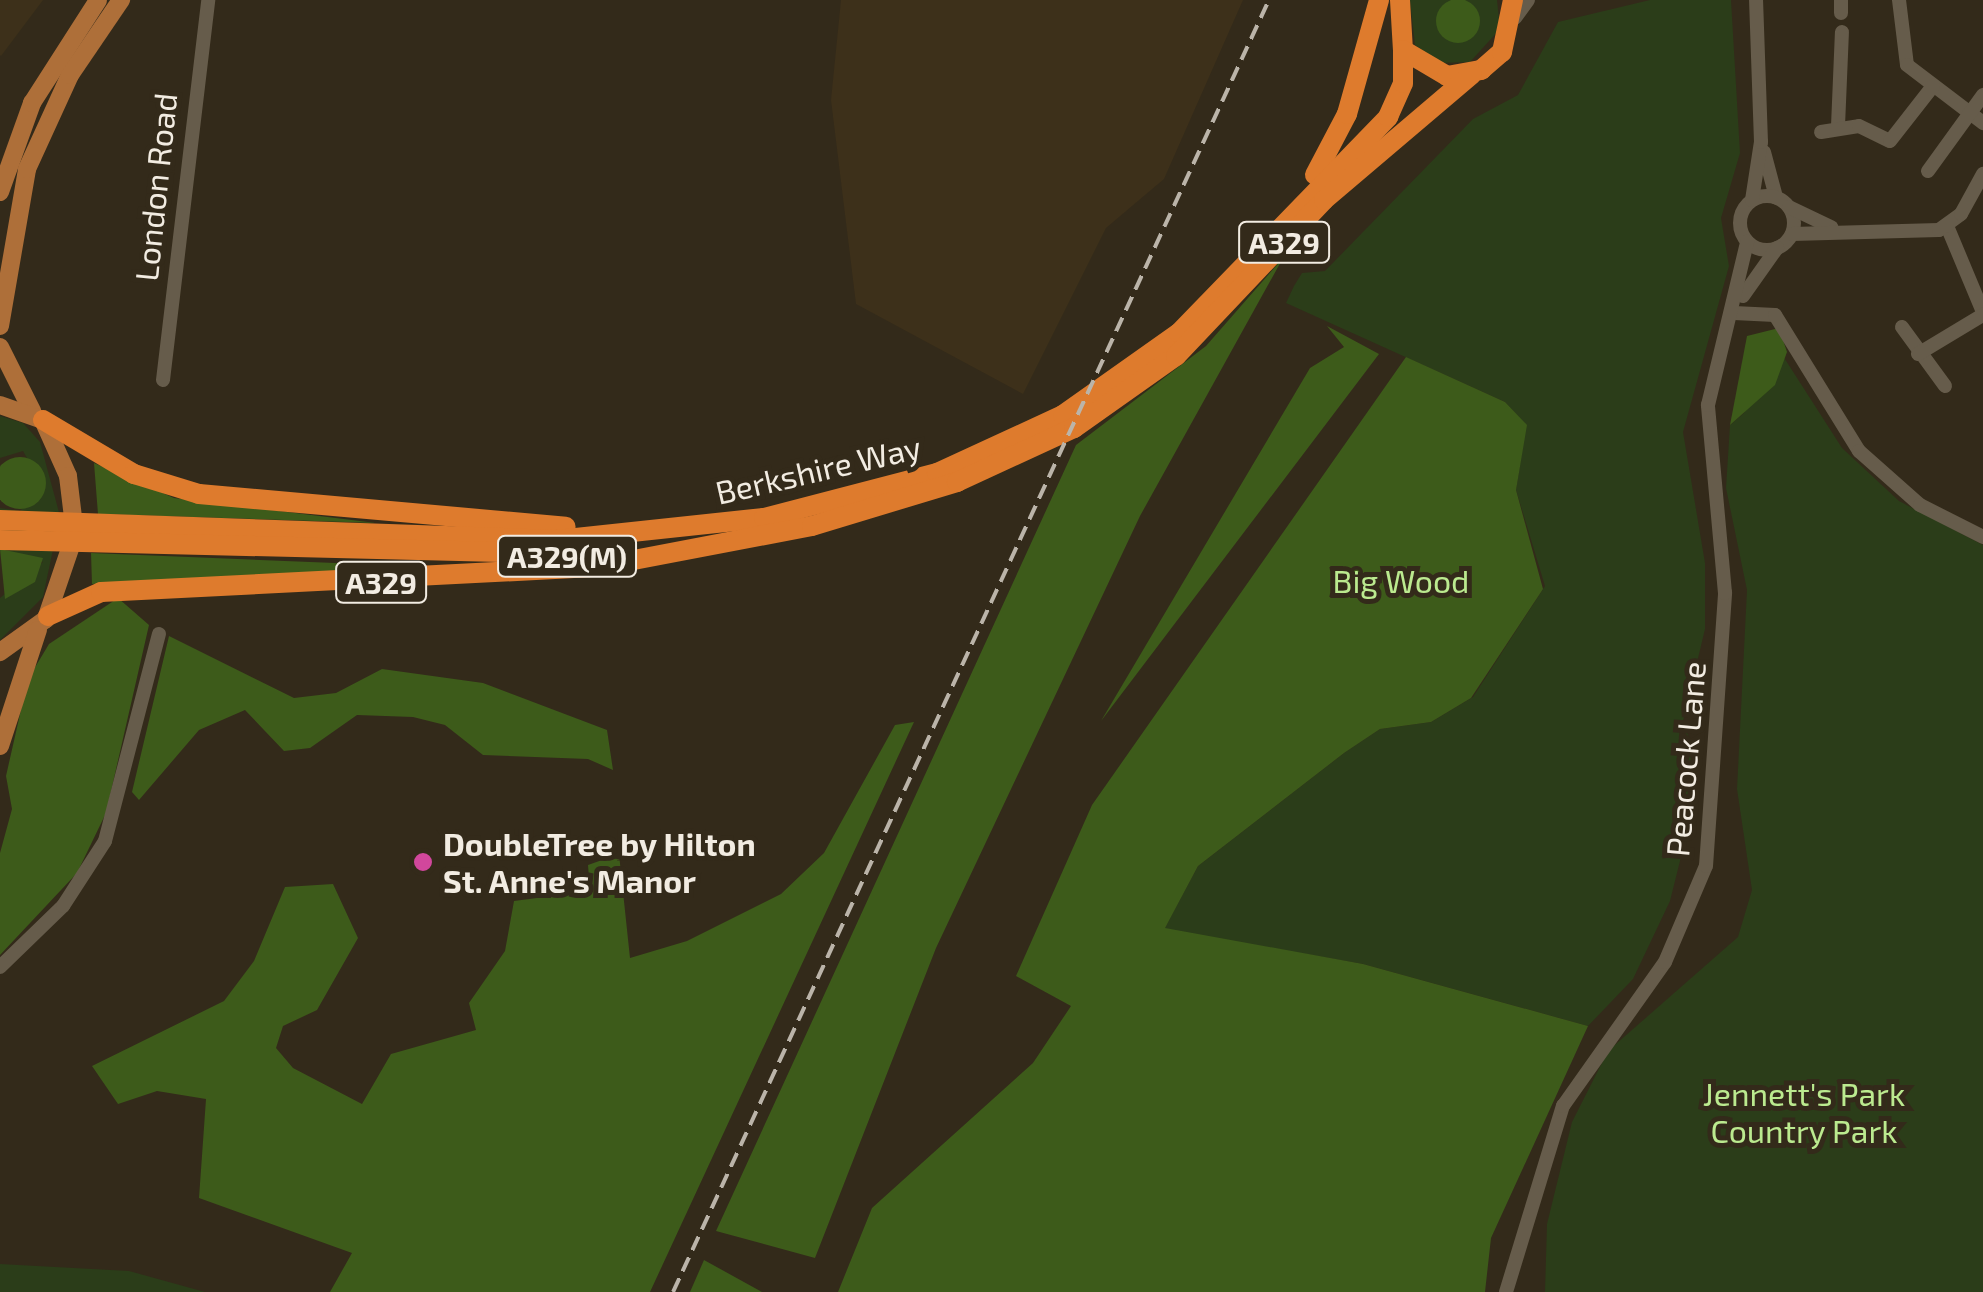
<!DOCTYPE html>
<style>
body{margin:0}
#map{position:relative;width:1983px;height:1292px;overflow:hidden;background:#332a1a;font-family:"Exo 2",sans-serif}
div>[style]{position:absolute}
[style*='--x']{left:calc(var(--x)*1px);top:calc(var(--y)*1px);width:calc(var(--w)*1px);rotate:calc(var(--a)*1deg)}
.built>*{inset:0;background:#3d301a}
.green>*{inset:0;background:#2b3d19}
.forest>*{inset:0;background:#3d5b1a}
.round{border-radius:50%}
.minor>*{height:14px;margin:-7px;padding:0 7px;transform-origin:7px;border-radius:7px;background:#665c4b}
.minor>.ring{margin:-7px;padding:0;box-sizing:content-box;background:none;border:14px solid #665c4b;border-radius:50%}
.major>*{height:18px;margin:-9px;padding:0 9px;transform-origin:9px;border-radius:9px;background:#ae6f39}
.highway>*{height:20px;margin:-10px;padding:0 10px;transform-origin:10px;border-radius:10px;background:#de7b2d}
.rail>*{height:4px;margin-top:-2px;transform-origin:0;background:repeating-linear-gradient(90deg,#bbb4a9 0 15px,transparent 0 23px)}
.dots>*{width:28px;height:28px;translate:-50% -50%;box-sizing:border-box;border:5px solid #332a1a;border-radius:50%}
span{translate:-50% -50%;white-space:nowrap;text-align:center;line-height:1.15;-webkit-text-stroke:10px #332a1a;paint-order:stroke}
.shield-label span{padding:2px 8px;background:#332a1a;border:2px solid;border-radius:8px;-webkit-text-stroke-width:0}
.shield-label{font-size:30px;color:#f2ece2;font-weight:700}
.street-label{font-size:32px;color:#f2ece2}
.park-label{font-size:32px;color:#bbea8f}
.poi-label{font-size:32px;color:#f2ece2;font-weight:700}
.left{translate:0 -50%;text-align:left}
</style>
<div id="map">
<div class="built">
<div style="clip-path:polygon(0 0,43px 0,1px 56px,0 55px)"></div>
<div style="clip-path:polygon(841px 0,1243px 0,1164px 179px,1106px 228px,1023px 394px,856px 304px,831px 100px)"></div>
</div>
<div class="green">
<div style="clip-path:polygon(1410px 0,1497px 0,1500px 29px,1470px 62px,1440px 63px,1415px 45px)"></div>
<div style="clip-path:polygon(1650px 0,1731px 0,1740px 153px,1721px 218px,1729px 266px,1683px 432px,1705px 563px,1705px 629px,1683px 721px,1695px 755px,1688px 829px,1670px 901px,1633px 979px,1588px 1026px,1363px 964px,1164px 929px,1198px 866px,1344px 753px,1380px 729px,1431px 722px,1473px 697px,1545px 586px,1516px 490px,1526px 425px,1505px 402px,1286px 303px,1294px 286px,1302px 273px,1325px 271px,1473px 119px,1518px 95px,1558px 22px)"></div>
<div style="clip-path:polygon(1774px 342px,1842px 448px,1899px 501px,1983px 545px,1983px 1292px,1545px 1292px,1547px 1224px,1572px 1122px,1608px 1051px,1738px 937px,1752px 890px,1737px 789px,1747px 590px,1726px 488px,1730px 425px,1744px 413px)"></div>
<div style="clip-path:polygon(0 416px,23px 423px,40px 442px,60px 516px,43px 597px,0 640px,0 598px,43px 562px,0 549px,0 508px,20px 511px,42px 485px,23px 451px,0 458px)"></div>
<div style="clip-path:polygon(0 1264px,129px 1271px,205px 1292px,0 1292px)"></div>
</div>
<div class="forest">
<div class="round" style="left:1436px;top:-1px;width:44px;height:44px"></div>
<div style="clip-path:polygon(1283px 258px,1140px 516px,936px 948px,815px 1258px,716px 1231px,1076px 445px,1206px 346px)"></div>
<div style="clip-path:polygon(1327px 326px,1379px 354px,1101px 721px,1310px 368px,1344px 347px)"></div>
<div style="clip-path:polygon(1779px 328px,1787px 352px,1775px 385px,1730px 425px,1747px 336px)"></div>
<div style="clip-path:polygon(1406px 357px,1505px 402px,1527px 425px,1516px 490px,1543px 589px,1471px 698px,1431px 722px,1380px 729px,1344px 753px,1198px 866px,1165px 928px,1363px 964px,1588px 1026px,1491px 1238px,1485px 1292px,838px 1292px,872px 1208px,1033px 1063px,1071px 1006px,1016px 976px,1092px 805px)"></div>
<div class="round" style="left:-6px;top:457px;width:52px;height:52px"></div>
<div style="clip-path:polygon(94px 463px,174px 498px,376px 523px,98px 514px)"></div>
<div style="clip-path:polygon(0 549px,43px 558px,35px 582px,5px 599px)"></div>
<div style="clip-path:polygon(91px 553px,410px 566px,413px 568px,92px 584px)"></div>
<div style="clip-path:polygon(118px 598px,149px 625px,106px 813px,77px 873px,0 955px,0 853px,12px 809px,6px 776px,28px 679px,49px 644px)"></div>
<div style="clip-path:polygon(169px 636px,294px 698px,336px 693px,382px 669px,483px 683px,607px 730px,613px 770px,588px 759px,483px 755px,445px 725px,413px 717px,357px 715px,310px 748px,284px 751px,245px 710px,199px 730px,139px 800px,132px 792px)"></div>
<div style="clip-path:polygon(914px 722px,650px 1292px,330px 1292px,352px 1253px,199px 1198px,206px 1099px,157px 1091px,118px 1104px,92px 1066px,224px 1001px,254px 961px,285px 887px,333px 884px,358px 938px,317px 1010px,283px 1026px,276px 1048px,293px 1068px,362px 1104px,391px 1054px,476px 1030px,469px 1003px,505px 951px,514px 901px,590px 891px,588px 865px,619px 854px,630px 958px,687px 941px,781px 894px,824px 853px,895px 725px)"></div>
<div style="clip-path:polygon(704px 1260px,762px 1292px,690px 1292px)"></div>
</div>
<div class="minor">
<div style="--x:1899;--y:0;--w:65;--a:83"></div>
<div style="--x:1907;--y:65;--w:96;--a:37.3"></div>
<div style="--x:1841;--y:13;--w:13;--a:-90"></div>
<div style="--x:1515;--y:18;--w:22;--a:-54"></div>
<div style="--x:1838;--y:126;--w:94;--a:-87.6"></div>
<div style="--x:1821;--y:132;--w:38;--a:-9"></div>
<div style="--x:1859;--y:126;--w:34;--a:26"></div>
<div style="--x:1890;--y:141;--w:70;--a:-52"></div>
<div style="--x:1764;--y:152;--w:47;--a:75.1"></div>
<div style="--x:1928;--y:171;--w:94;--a:-54.1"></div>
<div class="ring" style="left:1740px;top:196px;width:40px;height:40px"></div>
<div style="--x:1752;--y:200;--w:59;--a:-81.2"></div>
<div style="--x:1761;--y:142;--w:142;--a:-92"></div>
<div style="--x:1789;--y:207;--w:47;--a:25.5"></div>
<div style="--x:1947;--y:226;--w:93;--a:67.3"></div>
<div style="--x:1792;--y:234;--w:147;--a:-1.6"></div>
<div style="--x:1939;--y:230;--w:27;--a:-36"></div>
<div style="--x:1961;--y:214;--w:46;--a:-61.2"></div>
<div style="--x:1743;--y:296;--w:59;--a:-54.7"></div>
<div style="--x:1734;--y:313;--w:41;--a:2.8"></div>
<div style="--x:1775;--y:315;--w:160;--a:58.3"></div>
<div style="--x:1859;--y:451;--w:81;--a:41.5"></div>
<div style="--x:1920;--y:505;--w:71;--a:26.9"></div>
<div style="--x:1902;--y:327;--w:73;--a:53.9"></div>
<div style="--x:1918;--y:354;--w:76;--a:-31"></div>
<div style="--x:163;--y:380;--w:383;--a:-83.2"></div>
<div style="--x:0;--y:967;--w:88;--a:-44.1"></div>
<div style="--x:63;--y:906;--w:77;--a:-57.1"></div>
<div style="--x:105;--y:841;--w:214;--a:-75.4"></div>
<div style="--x:1506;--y:1292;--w:195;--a:-73"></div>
<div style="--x:1563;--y:1106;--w:176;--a:-54.7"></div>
<div style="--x:1665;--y:962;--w:104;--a:-66.9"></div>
<div style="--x:1706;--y:866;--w:274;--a:-86"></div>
<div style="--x:1725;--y:593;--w:189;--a:-95.2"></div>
<div style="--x:1708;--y:405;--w:168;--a:-76.5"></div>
</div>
<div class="major">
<div style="--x:0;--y:192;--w:95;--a:-70.2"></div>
<div style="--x:32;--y:103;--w:122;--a:-57.3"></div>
<div style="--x:0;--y:326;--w:159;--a:-80.2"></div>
<div style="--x:27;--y:169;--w:103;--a:-65.4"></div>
<div style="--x:70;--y:75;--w:91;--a:-55.8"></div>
<div style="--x:0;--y:347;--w:72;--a:63.4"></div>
<div style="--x:0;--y:405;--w:46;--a:19.2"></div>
<div style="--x:43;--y:420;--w:61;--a:65.9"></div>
<div style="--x:68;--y:476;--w:58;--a:83.1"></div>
<div style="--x:75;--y:534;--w:90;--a:108.8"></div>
<div style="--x:46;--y:619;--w:57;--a:144.3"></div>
<div style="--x:0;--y:746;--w:122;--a:-71.9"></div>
</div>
<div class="highway">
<div style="--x:1400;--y:0;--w:50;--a:86.6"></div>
<div style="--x:1403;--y:50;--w:51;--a:30.6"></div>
<div style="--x:1447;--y:76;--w:35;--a:-10"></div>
<div style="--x:1481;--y:70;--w:28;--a:-41"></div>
<div style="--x:1502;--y:52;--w:53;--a:-78.1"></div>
<div style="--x:1315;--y:175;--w:69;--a:-62.3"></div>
<div style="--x:1347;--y:114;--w:118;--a:-74.3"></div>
<div style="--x:43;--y:420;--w:106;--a:30.7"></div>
<div style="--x:134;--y:474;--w:68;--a:17.1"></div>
<div style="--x:199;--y:494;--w:368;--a:5.1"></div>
<div style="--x:0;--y:520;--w:557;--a:2.06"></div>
<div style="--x:557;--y:540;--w:208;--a:-6.1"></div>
<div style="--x:764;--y:518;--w:179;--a:-14.6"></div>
<div style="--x:937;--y:473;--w:139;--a:-24.7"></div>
<div style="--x:1063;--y:415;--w:142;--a:-35.3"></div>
<div style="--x:1179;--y:333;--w:301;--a:-45.9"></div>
<div style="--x:1388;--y:117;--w:37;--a:-66"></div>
<div style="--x:1403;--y:83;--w:33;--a:-90"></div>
<div style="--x:0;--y:540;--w:585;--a:1.37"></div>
<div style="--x:48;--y:616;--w:58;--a:-24.4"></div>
<div style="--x:101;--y:592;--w:497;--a:-2.9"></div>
<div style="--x:597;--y:567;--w:219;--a:-10.8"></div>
<div style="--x:812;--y:526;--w:152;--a:-16.9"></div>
<div style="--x:957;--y:482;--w:129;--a:-24.8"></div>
<div style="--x:1074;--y:428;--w:125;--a:-35.2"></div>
<div style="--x:1176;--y:356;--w:215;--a:-46.5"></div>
<div style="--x:1324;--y:200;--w:194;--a:-40.4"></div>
</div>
<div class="rail">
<div style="--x:673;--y:1292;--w:1423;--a:-65.24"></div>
</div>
<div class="dots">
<div style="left:423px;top:862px;background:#d1479c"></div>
</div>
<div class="shield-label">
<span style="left:1284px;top:242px">A329</span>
<span style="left:567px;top:556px">A329(M)</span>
<span style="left:381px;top:582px">A329</span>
</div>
<div class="street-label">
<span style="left:155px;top:187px;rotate:-84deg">London Road</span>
<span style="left:818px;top:469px;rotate:-13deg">Berkshire Way</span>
<span style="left:1685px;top:759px;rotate:-85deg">Peacock Lane</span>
</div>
<div class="park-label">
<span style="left:1401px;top:580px">Big Wood</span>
<span style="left:1804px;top:1112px">Jennett's Park<br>Country Park</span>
</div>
<div class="poi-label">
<span class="left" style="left:443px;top:862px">DoubleTree by Hilton<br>St. Anne's Manor</span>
</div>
</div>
